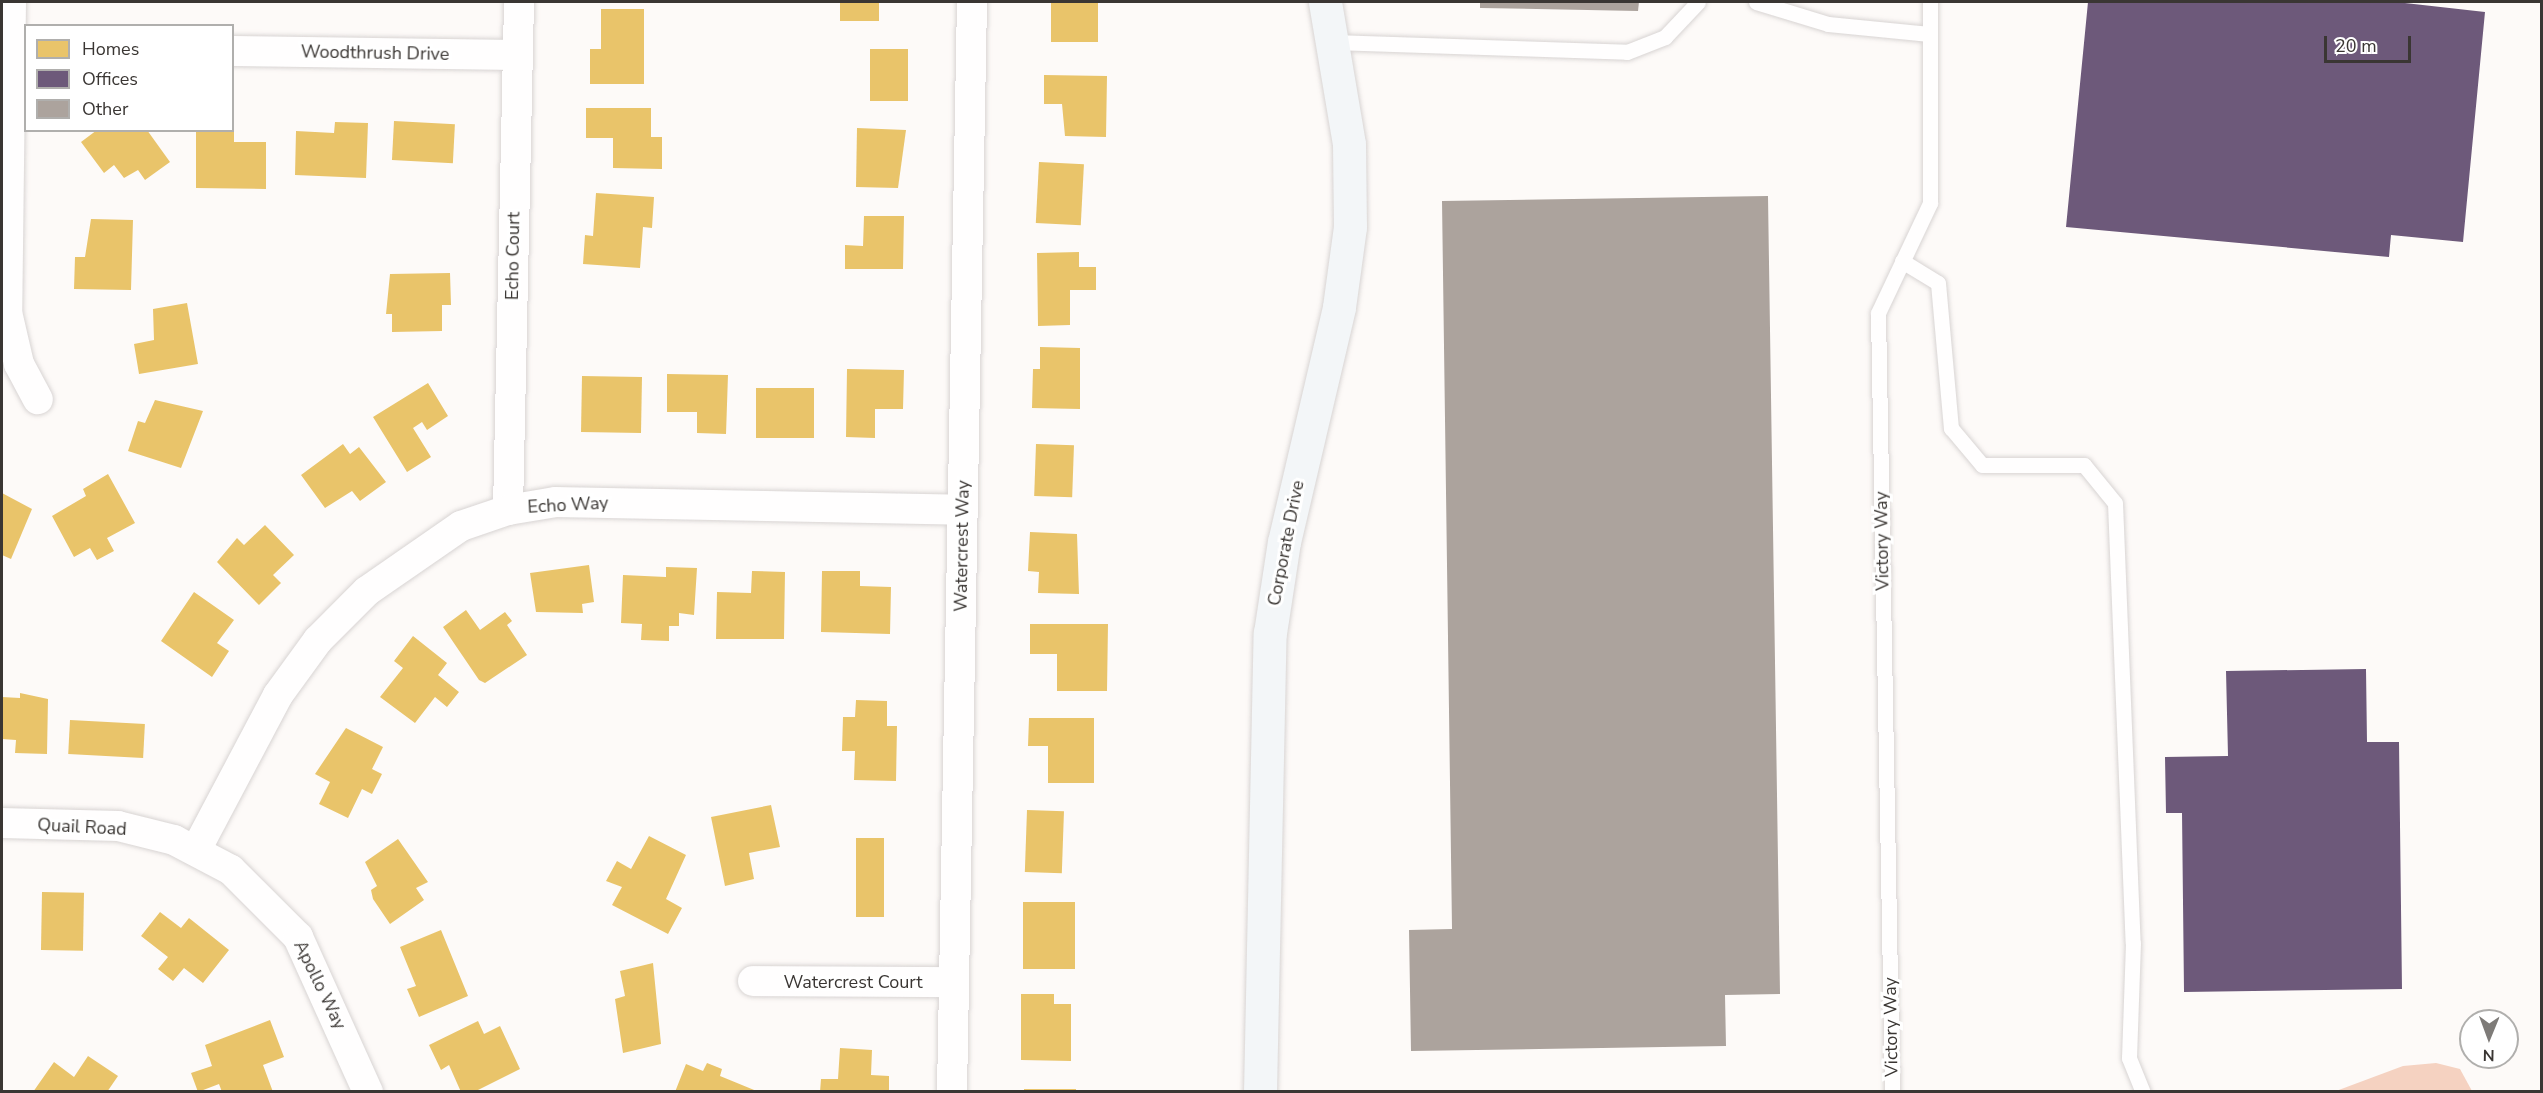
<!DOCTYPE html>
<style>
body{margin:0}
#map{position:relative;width:2543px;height:1093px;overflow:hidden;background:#fdfaf8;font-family:"Nunito Sans",sans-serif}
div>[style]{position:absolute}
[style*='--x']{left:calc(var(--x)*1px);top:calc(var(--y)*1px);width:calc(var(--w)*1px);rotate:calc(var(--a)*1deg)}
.water>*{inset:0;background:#f5d2c1}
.homes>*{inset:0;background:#e9c46a;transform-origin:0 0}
.offices>*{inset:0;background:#6d597a}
.building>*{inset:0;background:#aca39d}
.roads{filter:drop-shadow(0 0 2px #d8d4d3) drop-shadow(0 0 2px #d8d4d3)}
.lane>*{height:15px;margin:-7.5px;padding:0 7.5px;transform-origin:7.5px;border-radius:7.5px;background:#fffefe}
.street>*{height:30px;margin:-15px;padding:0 15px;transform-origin:15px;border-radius:15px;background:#fffefe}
.secondary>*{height:33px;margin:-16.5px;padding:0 16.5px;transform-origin:16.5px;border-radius:16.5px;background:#f3f6f8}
span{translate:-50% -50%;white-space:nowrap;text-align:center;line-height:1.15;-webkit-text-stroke:6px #fff;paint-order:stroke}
.street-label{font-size:18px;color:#3a3633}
.frame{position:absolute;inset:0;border:3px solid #3a3633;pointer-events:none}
.legend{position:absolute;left:24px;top:24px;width:210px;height:108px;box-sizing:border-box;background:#fff;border:2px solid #b0afad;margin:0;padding:8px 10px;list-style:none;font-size:18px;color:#3a3633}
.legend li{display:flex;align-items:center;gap:12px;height:30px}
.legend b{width:30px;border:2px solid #b0afad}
.north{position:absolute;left:2459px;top:1009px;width:60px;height:60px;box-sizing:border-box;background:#fff;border:2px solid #b0afad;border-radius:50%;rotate:181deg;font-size:16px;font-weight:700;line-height:24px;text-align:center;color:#3a3633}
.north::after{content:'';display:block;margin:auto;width:21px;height:27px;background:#7e7b78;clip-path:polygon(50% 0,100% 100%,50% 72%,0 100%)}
.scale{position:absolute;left:2324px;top:36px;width:87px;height:27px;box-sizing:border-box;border:3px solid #3a3633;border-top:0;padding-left:8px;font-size:18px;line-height:21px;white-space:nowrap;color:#3a3633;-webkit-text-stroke:4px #fff;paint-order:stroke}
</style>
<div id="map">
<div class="water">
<div style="clip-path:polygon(2436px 1063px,2460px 1069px,2472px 1091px,2336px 1091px,2403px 1066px)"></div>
</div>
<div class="homes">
<div style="left:840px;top:2px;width:39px;height:19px"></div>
<div style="left:1051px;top:2px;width:47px;height:40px"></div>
<div style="clip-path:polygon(601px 9px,644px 9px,644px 84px,590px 84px,590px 49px,601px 49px)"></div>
<div style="left:870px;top:49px;width:38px;height:52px"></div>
<div style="clip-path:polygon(1044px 75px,1107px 76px,1106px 137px,1065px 136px,1062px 104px,1044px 104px)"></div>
<div style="clip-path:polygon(586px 108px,651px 108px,651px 137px,662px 137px,662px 169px,613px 168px,613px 138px,586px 138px)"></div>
<div style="left:394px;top:121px;width:61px;height:39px;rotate:3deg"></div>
<div style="clip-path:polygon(335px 122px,368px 123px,366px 178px,295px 175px,296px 131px,334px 133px)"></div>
<div style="clip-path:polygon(857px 128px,906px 130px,898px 188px,856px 187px)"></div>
<div style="clip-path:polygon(97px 130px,147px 130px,170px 162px,145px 180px,138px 170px,124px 178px,114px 165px,104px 173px,81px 142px)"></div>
<div style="clip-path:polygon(196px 130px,234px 130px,234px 142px,266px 142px,266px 189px,196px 188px)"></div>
<div style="left:1039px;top:162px;width:45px;height:61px;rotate:3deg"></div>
<div style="clip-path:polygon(596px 193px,654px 197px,652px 228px,643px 227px,640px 268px,583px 264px,585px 235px,593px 236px)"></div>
<div style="clip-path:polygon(864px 216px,904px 216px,903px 269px,845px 269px,845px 245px,863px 246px)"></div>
<div style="clip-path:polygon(91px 219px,133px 220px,131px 290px,74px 289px,75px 257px,85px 257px)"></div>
<div style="clip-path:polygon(1079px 252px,1079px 267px,1096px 267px,1096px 290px,1070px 290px,1070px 325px,1038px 326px,1037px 253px)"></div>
<div style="clip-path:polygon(450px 273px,451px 305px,442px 305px,442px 331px,392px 332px,392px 314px,386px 314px,390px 274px)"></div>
<div style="clip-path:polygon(187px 303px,198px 364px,139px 374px,134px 344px,154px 340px,153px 309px)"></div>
<div style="clip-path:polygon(1040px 347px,1080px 348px,1080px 409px,1032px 408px,1033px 369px,1040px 369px)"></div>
<div style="clip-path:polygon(847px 369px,904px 370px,903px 409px,875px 409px,875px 438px,846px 437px)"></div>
<div style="clip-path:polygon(667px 374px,728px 375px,726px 434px,697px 433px,697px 412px,667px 412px)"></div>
<div style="left:582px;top:376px;width:60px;height:56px;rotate:1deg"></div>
<div style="clip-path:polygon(428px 383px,448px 416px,427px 430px,422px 422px,413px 428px,431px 457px,407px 472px,373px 417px)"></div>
<div style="left:756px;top:388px;width:58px;height:50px"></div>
<div style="clip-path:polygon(155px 400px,203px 411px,181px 468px,128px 451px,138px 421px,145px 423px)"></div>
<div style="clip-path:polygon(343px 444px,350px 454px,359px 447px,386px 482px,360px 501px,352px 491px,325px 508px,301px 475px)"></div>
<div style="left:1036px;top:444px;width:38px;height:52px;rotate:2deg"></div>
<div style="clip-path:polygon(108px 474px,135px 523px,107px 538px,114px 551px,97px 560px,90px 548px,74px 557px,52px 516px,86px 496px,83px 489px)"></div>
<div style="clip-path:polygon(2px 493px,32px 509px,11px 559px,2px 555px)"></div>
<div style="clip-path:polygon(265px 525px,294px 555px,273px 575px,281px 583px,259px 605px,217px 562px,237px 538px,244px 545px)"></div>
<div style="clip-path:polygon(1030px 532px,1077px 534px,1079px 594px,1038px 593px,1039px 572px,1028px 571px)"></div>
<div style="clip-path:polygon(589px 565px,594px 602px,582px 604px,583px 613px,536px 612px,530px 573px)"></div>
<div style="clip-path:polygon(666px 567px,697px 568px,694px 615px,679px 613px,679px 626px,669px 626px,669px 641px,641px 640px,642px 624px,621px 623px,623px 575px,666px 577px)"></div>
<div style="clip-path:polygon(752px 571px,785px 572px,784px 639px,716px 639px,717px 592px,751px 593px)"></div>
<div style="clip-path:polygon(822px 571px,860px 571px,860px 586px,891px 587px,890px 634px,821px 632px)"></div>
<div style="clip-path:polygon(194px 592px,234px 620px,217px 643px,229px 651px,212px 677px,161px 641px)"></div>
<div style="clip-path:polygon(466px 610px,480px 630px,505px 612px,512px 621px,507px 625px,527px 655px,485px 683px,479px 680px,443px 627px)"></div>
<div style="clip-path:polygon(1030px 624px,1108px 624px,1107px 691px,1057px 691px,1057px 654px,1030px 654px)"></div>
<div style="clip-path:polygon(413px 636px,447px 663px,438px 675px,459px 692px,447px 707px,435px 697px,415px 723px,380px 697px,403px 668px,394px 661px)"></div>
<div style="clip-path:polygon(20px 693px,48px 699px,47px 754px,15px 753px,16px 740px,2px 739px,2px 697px,20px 698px)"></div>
<div style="clip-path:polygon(856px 700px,887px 701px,887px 726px,897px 726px,896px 781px,854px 780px,855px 751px,842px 751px,843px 717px,855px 717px)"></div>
<div style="clip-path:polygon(1029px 718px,1094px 718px,1094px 783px,1048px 783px,1048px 746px,1028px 746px)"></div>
<div style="left:70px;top:720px;width:75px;height:34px;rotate:3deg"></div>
<div style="clip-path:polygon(346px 728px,383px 747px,372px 769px,382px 774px,372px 794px,362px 789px,348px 818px,319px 804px,330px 782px,315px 774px)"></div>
<div style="clip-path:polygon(771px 805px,780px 847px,749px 853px,754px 879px,725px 886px,711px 817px)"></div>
<div style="left:1027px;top:810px;width:37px;height:62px;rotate:2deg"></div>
<div style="clip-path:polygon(649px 836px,686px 855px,666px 899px,682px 908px,668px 934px,612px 905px,622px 887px,606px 881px,617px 861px,631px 869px)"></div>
<div style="left:856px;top:838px;width:28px;height:79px"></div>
<div style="clip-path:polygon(398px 839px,428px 882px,416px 888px,424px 900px,390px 924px,373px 899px,371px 890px,377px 886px,365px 862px)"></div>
<div style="left:42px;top:892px;width:42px;height:58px;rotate:1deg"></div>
<div style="left:1023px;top:902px;width:52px;height:67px"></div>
<div style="clip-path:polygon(160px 912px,181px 928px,189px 918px,229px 950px,203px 983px,184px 968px,173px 981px,158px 969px,168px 957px,141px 936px)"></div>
<div style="clip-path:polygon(441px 930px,468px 996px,419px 1017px,407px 989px,416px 986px,400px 947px)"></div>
<div style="clip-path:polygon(653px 963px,661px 1044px,623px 1053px,615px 999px,625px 996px,620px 971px)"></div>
<div style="clip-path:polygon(1021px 994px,1054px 994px,1054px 1004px,1071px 1004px,1071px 1061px,1021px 1060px)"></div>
<div style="clip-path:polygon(270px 1020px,284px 1057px,263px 1065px,273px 1092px,222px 1092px,219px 1084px,198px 1092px,191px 1073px,212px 1066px,205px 1045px)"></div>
<div style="clip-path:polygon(478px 1021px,484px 1034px,500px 1026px,520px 1069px,474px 1092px,461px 1092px,449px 1065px,441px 1070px,429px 1045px)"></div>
<div style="clip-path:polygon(840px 1048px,872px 1050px,871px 1075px,889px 1076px,889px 1092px,820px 1092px,821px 1079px,838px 1079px)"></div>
<div style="clip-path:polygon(88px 1056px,118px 1076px,107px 1092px,33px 1092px,54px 1062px,74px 1077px)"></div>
<div style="clip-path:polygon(707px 1063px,722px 1069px,720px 1076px,759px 1092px,675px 1092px,686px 1064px,703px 1071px)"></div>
<div style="left:1024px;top:1089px;width:52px;height:3px"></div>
</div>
<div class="offices">
<div style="clip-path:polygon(2088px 2px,2396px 2px,2485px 12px,2463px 242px,2391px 235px,2389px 257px,2066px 227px)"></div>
<div style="clip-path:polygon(2366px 669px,2367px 742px,2399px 742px,2402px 989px,2184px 992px,2182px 813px,2166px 813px,2165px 757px,2228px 756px,2226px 671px)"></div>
</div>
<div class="building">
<div style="clip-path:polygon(1480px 2px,1639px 2px,1638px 11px,1480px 8px)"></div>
<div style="clip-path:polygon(1768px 196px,1780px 994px,1725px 995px,1726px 1046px,1411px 1051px,1409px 930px,1452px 929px,1442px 201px)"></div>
</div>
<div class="roads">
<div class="lane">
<div style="--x:1756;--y:2;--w:75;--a:17"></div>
<div style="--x:1828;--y:24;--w:102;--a:5.6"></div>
<div style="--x:1333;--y:42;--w:294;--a:1.9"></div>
<div style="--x:1627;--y:52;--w:41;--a:-21.5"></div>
<div style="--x:1665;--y:37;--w:48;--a:-46.7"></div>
<div style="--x:1902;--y:261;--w:42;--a:31.4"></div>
<div style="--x:1938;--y:283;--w:146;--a:84.9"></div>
<div style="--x:1951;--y:428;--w:48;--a:50"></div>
<div style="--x:1982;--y:465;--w:102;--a:0"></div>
<div style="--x:2084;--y:465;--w:49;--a:50.8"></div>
<div style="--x:2115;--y:503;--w:440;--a:87.7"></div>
<div style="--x:2133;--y:943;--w:115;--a:92"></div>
<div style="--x:2129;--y:1058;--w:37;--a:68"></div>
<div style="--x:1892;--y:1092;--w:779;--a:-91.03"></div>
<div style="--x:1878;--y:313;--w:122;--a:-64.7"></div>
<div style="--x:1930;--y:203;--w:201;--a:-90"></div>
</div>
<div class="street">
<div style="--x:11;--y:2;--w:310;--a:90.7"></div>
<div style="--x:7;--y:312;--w:53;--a:77"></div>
<div style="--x:19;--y:364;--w:40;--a:62"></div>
<div style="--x:232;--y:51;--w:286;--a:0.8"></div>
<div style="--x:508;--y:510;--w:508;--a:-88.76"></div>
<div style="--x:2;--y:823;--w:116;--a:1.5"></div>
<div style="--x:118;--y:826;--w:58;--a:14"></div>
<div style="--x:174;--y:840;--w:64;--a:27.8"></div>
<div style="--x:231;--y:870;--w:95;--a:45"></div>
<div style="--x:298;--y:937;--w:170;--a:65.7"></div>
<div style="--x:196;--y:850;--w:175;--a:-62.1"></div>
<div style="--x:278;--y:695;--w:68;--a:-54"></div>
<div style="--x:318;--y:640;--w:69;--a:-45"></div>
<div style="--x:367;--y:591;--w:114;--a:-34.7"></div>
<div style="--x:461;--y:526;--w:50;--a:-18.8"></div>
<div style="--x:508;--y:510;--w:49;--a:-9.5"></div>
<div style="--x:556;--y:502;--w:406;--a:1.1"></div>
<div style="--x:753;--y:981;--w:201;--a:0.3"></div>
<div style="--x:952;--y:1092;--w:1090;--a:-88.95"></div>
</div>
<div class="secondary">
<div style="--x:1260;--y:1092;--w:459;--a:-88.8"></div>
<div style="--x:1270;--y:633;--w:92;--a:-81.3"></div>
<div style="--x:1284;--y:542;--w:241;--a:-76.8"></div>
<div style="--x:1339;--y:307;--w:81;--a:-82.2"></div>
<div style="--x:1350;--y:227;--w:83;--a:-90.7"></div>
<div style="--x:1349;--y:144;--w:144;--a:-99.6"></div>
</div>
</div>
<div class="street-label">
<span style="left:375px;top:53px;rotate:1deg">Woodthrush Drive</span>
<span style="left:513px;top:256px;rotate:-89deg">Echo Court</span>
<span style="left:568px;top:505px;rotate:-3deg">Echo Way</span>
<span style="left:1882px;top:541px;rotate:-91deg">Victory Way</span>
<span style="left:1286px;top:543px;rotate:-79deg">Corporate Drive</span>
<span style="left:962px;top:546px;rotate:-89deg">Watercrest Way</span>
<span style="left:82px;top:827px;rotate:3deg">Quail Road</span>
<span style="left:853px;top:982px">Watercrest Court</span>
<span style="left:320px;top:985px;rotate:64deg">Apollo Way</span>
<span style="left:1891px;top:1027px;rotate:-91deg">Victory Way</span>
</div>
<div class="frame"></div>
<ul class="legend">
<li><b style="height:16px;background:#e9c46a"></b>Homes</li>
<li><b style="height:16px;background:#6d597a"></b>Offices</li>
<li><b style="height:16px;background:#aca39d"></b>Other</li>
</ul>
<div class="north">N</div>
<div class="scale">20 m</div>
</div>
